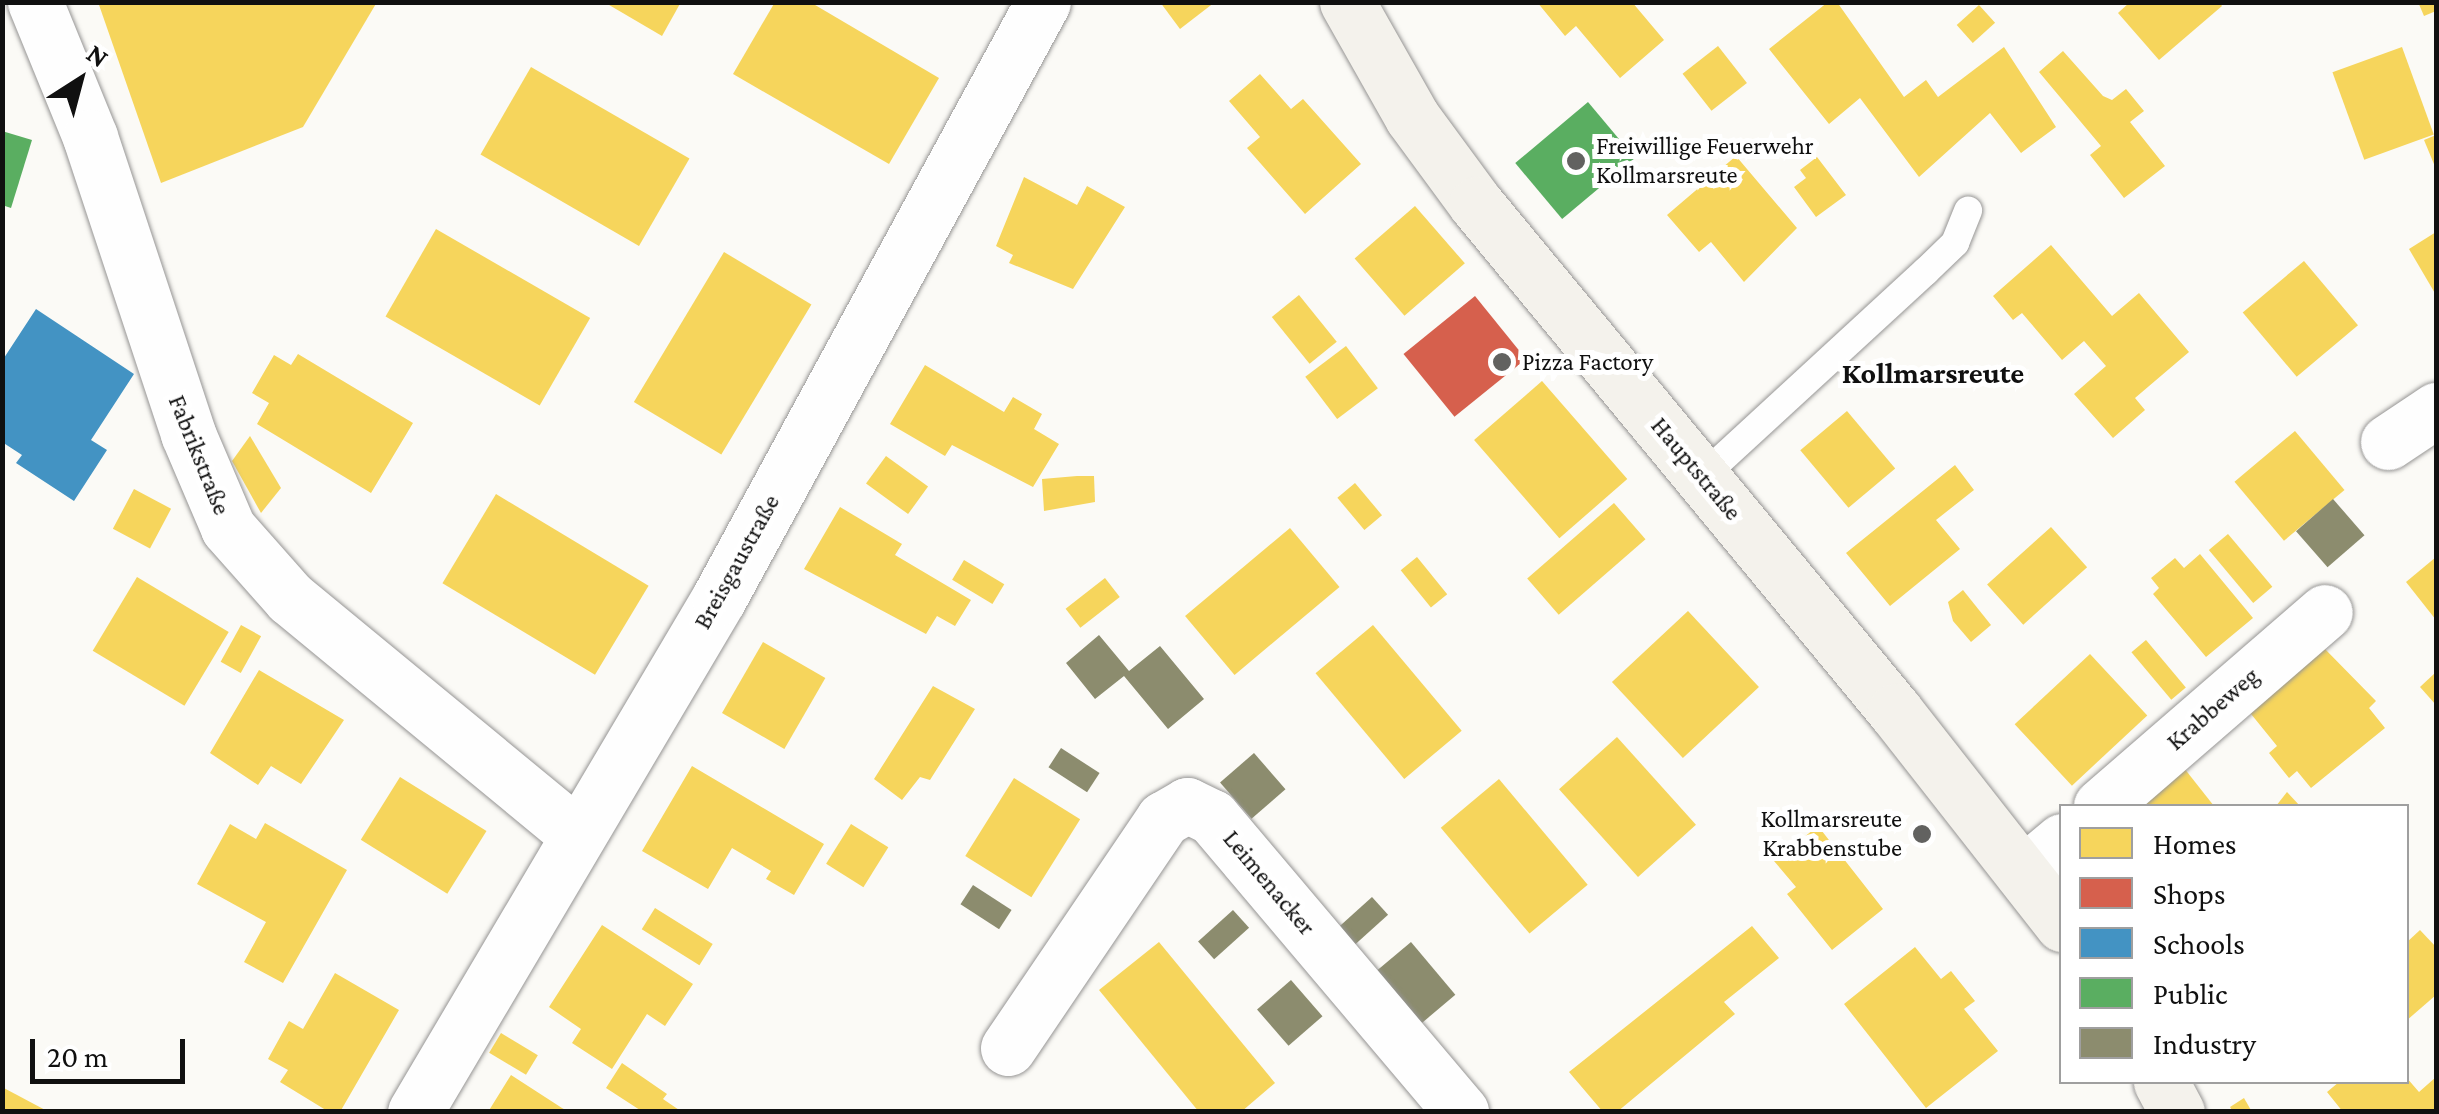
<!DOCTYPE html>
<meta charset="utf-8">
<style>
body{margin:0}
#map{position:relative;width:2439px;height:1114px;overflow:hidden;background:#fbfaf6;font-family:"Crimson Pro",serif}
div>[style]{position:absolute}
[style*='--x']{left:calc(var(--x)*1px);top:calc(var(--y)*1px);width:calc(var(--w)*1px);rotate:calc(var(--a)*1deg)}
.homes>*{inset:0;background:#f6d55c;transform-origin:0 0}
.shops>*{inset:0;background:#d6604d;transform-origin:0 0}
.schools>*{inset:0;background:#4393c3}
.public>*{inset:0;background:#5aae61;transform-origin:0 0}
.industry>*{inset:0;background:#8c8c6e;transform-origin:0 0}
.roads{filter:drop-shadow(0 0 2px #969594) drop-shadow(0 0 2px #969594)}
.lane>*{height:28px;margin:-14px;padding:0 14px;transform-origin:14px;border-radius:14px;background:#fefefe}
.street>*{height:55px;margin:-27.5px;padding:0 27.5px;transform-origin:27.5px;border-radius:27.5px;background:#fefefe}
.secondary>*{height:55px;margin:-27.5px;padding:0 27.5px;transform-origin:27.5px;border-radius:27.5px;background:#f4f2ec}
.dots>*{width:28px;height:28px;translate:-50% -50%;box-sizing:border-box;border:5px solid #fff;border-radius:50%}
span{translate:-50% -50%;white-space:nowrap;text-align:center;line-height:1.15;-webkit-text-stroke:10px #fff;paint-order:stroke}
.poi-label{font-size:25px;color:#101010}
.left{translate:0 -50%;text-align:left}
.right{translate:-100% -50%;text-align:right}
.street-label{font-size:25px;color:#101010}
.quarter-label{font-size:30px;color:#101010;font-weight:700}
.frame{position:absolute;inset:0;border:5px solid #101010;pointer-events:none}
.legend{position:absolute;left:2059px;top:804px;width:350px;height:280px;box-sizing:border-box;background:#fff;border:2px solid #9f9f9f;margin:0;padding:12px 18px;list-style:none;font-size:30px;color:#101010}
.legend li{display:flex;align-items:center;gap:20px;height:50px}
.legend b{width:50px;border:2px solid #9f9f9f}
.north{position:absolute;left:30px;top:30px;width:100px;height:100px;-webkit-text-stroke:8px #fff;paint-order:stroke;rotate:36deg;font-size:28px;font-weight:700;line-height:40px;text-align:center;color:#101010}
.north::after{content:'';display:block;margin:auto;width:35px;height:45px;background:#101010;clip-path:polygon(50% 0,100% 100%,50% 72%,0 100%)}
.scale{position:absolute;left:30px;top:1039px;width:155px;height:45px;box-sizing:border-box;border:5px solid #101010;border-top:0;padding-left:12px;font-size:30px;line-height:35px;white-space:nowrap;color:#101010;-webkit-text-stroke:8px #fff;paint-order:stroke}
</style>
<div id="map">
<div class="homes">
<div style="clip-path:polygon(98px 2px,377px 2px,303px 127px,161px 183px)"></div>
<div style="clip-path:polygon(604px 2px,681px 2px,662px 36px)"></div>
<div style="clip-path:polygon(775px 2px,810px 2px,939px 78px,889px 164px,733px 74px)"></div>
<div style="clip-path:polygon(1160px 2px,1215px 2px,1180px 29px)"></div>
<div style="clip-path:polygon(1537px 2px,1632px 2px,1664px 40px,1620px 78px,1576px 26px,1565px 36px)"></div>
<div style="clip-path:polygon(1828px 2px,1837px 2px,1904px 97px,1926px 80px,1938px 97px,2004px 47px,2056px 127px,2021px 153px,1990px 113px,1919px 177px,1860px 98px,1829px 124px,1769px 49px)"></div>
<div style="clip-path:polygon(2130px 2px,2219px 2px,2222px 6px,2159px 60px,2118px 13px)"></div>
<div style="clip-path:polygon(2418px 2px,2436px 2px,2436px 11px,2424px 16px)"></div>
<div style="left:1979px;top:5px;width:24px;height:30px;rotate:48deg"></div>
<div style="left:1718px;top:46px;width:47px;height:45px;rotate:52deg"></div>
<div style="left:2402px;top:47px;width:93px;height:74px;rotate:70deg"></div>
<div style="clip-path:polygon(2063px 51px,2103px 96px,2112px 100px,2126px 89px,2144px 111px,2130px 122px,2165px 166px,2124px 198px,2090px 155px,2101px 146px,2039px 72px)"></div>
<div style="left:531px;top:67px;width:183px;height:101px;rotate:30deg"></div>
<div style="clip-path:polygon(1260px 74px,1291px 109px,1303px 99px,1361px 164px,1305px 214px,1247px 148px,1260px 137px,1229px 101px)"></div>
<div style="clip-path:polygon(2436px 135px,2436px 169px,2424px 140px)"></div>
<div style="clip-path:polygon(1736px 156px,1797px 228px,1744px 282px,1711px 242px,1699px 252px,1667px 215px)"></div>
<div style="clip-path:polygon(1817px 157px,1846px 195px,1816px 217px,1794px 187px,1806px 178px,1800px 170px)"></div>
<div style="clip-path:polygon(1024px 177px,1077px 205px,1087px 186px,1125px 207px,1073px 289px,1009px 263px,1013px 255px,996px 246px)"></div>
<div style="left:1415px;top:206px;width:76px;height:80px;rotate:49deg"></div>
<div style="left:436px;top:229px;width:178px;height:101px;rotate:30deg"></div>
<div style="clip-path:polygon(2436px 232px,2436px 295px,2409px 249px)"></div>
<div style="clip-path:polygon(2051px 245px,2112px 316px,2139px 293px,2189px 352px,2135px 398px,2145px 410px,2113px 438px,2074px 394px,2106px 366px,2084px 341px,2062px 360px,2022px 313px,2013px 320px,1993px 296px)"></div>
<div style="left:724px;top:252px;width:102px;height:175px;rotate:31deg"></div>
<div style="left:2304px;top:261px;width:84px;height:80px;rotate:50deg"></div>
<div style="left:1299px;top:295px;width:60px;height:35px;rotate:51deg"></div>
<div style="left:1346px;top:346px;width:53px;height:51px;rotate:53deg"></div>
<div style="clip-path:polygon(298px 354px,413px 423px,371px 493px,257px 424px,269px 403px,252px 393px,274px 355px,291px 365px)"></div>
<div style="clip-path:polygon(925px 365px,1004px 412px,1013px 397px,1042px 414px,1034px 429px,1059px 444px,1033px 487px,952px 445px,945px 456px,890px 424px)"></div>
<div style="left:1542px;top:381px;width:130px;height:90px;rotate:49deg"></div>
<div style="left:1847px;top:411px;width:75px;height:61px;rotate:50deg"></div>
<div style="left:2295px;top:431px;width:77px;height:79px;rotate:50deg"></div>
<div style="clip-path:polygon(250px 436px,281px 488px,261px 513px,232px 461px)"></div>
<div style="left:886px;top:456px;width:52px;height:34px;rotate:36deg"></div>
<div style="clip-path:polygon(1955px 465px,1974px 490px,1936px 520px,1960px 549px,1890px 606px,1846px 553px)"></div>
<div style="clip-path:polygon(1077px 476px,1094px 476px,1095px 502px,1044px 511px,1042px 479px)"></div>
<div style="left:1355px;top:483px;width:42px;height:23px;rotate:50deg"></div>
<div style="left:134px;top:489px;width:42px;height:45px;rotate:28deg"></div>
<div style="left:496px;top:494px;width:178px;height:104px;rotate:31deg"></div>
<div style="left:1614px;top:503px;width:48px;height:115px;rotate:49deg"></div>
<div style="clip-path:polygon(840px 507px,902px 544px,895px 555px,971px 600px,955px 626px,937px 616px,926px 634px,804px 569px)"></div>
<div style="left:2051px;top:527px;width:54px;height:86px;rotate:48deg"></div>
<div style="left:1290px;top:528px;width:77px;height:137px;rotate:50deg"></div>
<div style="left:2228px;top:534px;width:69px;height:25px;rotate:50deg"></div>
<div style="clip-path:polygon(2200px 554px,2253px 618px,2206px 657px,2153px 594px,2159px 588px,2151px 578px,2175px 558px,2184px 568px)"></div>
<div style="left:1417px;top:557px;width:48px;height:21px;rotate:51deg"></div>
<div style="clip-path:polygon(2436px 557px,2436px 620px,2406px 582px)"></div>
<div style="left:964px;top:560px;width:47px;height:23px;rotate:31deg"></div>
<div style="left:137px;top:577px;width:107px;height:86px;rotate:31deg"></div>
<div style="left:1105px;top:578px;width:24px;height:50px;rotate:52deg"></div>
<div style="clip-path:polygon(1963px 590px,1991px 625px,1971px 642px,1953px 621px,1948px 602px)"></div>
<div style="left:1688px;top:611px;width:104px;height:104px;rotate:47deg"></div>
<div style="left:241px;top:625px;width:23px;height:42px;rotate:29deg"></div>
<div style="left:1373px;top:625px;width:138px;height:75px;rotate:50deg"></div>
<div style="left:2146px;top:640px;width:62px;height:19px;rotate:50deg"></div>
<div style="left:763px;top:642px;width:72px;height:82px;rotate:30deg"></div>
<div style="clip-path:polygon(2323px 647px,2376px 701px,2369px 708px,2385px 728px,2311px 788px,2297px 771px,2289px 778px,2269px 753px,2277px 746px,2247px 709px)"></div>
<div style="left:2090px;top:654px;width:84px;height:103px;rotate:47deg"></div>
<div style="clip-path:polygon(259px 670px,344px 720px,301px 784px,271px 766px,258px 785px,210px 753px)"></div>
<div style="clip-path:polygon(2436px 672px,2436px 705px,2420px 687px)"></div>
<div style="clip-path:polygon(933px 686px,975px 709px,930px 780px,920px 777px,902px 800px,874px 779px)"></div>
<div style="left:1617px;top:737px;width:118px;height:78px;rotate:48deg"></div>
<div style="clip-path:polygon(692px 766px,824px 844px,794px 895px,766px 879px,771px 871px,732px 848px,708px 889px,642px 851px)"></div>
<div style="clip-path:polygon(2184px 768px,2214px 806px,2135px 806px)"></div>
<div style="left:400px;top:777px;width:102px;height:74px;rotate:32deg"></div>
<div style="left:1014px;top:778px;width:78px;height:92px;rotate:32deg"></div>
<div style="left:1499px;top:779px;width:138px;height:76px;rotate:50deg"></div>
<div style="clip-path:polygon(2287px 792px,2300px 806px,2276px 806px)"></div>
<div style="clip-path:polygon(265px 823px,347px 870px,283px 983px,244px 962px,266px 922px,197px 884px,230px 824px,256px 839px)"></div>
<div style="left:851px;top:824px;width:44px;height:47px;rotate:32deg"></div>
<div style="clip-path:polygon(1818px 826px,1883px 909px,1832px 950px,1787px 894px,1796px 887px,1774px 861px)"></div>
<div style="left:655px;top:908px;width:68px;height:25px;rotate:32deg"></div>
<div style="clip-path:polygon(602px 925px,693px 984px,665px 1026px,647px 1014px,612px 1069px,572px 1043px,581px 1029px,549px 1007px)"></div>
<div style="clip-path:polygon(1752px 926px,1779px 958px,1724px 1002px,1735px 1014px,1617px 1112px,1603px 1112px,1569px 1072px)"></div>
<div style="clip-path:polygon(2420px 930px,2436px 947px,2436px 995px,2406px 1021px,2406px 943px)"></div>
<div style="clip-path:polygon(1159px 942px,1275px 1083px,1241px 1112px,1199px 1112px,1099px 990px)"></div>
<div style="clip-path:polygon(1915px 947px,1941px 979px,1951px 971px,1975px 1001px,1964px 1009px,1998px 1051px,1926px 1108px,1844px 1004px)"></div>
<div style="clip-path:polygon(335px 973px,399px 1010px,340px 1112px,329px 1112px,280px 1082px,288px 1070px,268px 1059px,289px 1021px,303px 1029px)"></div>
<div style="left:501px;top:1033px;width:43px;height:23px;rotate:31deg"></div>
<div style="clip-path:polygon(622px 1063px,667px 1094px,663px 1099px,682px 1112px,643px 1112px,606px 1088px)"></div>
<div style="clip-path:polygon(511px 1075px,562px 1108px,569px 1112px,488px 1112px)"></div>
<div style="clip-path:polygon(2406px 1077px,2419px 1092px,2436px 1077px,2436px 1112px,2343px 1112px,2327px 1092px,2339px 1082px)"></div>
<div style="clip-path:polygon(2px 1087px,49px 1112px,2px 1112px)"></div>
<div style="clip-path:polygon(2244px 1098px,2252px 1112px,2233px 1112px,2230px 1107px)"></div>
</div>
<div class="shops">
<div style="left:1475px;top:296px;width:81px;height:92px;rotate:51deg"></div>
</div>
<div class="schools">
<div style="clip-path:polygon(36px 309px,134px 374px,91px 440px,107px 450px,74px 501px,16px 463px,22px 455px,2px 442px,2px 361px)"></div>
</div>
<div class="public">
<div style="left:1588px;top:102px;width:73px;height:95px;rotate:50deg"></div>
<div style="clip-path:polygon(2px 131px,32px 140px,11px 208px,2px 205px)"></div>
</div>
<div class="industry">
<div style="left:2333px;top:499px;width:48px;height:49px;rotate:49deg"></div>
<div style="clip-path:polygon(1099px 635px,1129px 671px,1160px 646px,1204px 699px,1168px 729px,1124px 676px,1095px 699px,1066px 663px)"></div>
<div style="left:1061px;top:748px;width:46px;height:23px;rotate:33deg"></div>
<div style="left:1254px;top:753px;width:48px;height:45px;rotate:49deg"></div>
<div style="left:973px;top:885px;width:46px;height:23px;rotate:33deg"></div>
<div style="left:1372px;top:897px;width:24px;height:44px;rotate:48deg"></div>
<div style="left:1233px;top:910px;width:24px;height:47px;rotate:48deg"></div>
<div style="left:1411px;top:942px;width:69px;height:44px;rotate:50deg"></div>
<div style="left:1291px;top:980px;width:48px;height:45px;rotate:49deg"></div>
</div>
<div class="roads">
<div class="lane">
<div style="--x:1702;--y:477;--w:303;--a:-42.6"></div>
<div style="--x:1925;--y:272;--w:42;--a:-44"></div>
<div style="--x:1955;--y:243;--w:35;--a:-68"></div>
</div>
<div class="street">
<div style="--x:35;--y:2;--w:146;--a:67.8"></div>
<div style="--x:90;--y:137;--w:313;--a:71.7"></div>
<div style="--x:188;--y:434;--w:102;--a:66.9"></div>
<div style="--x:228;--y:528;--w:94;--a:48.5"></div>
<div style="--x:290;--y:598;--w:371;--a:39.5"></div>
<div style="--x:2388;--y:442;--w:58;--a:-33.7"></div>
<div style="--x:2101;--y:806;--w:296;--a:-40.9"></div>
<div style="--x:2025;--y:872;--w:48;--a:-40"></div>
<div style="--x:1008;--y:1048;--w:277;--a:-55.9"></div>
<div style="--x:1163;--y:819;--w:28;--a:-30"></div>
<div style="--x:1187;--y:805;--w:28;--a:26"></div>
<div style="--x:1212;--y:817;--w:386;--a:49.8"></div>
<div style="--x:415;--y:1112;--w:597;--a:-59.4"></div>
<div style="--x:719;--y:598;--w:678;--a:-61.47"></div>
</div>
<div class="secondary">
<div style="--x:1347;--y:2;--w:132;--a:60.5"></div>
<div style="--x:1412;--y:117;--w:108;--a:53.7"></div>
<div style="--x:1476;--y:204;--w:658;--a:50.43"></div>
<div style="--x:1895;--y:711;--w:271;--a:51.9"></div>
<div style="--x:2161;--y:1082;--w:34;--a:62"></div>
</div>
</div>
<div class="dots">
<div style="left:1576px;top:161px;background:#626260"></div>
<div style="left:1502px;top:362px;background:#626260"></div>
<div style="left:1922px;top:834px;background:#626260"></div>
</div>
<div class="poi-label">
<span class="left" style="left:1596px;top:161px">Freiwillige Feuerwehr<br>Kollmarsreute</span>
<span class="left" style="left:1522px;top:362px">Pizza Factory</span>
<span class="right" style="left:1902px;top:834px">Kollmarsreute<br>Krabbenstube</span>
</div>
<div class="street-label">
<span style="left:199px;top:455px;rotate:68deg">Fabrikstraße</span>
<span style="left:1696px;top:469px;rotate:50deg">Hauptstraße</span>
<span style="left:737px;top:562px;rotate:-61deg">Breisgaustraße</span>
<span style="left:2213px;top:709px;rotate:-41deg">Krabbeweg</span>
<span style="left:1269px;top:883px;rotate:50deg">Leimenacker</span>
</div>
<div class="quarter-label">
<span style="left:1933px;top:373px">Kollmarsreute</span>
</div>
<div class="frame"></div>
<ul class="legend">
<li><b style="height:28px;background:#f6d55c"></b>Homes</li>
<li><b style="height:28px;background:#d6604d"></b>Shops</li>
<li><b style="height:28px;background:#4393c3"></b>Schools</li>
<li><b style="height:28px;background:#5aae61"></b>Public</li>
<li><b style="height:28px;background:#8c8c6e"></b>Industry</li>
</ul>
<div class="north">N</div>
<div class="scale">20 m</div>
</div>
